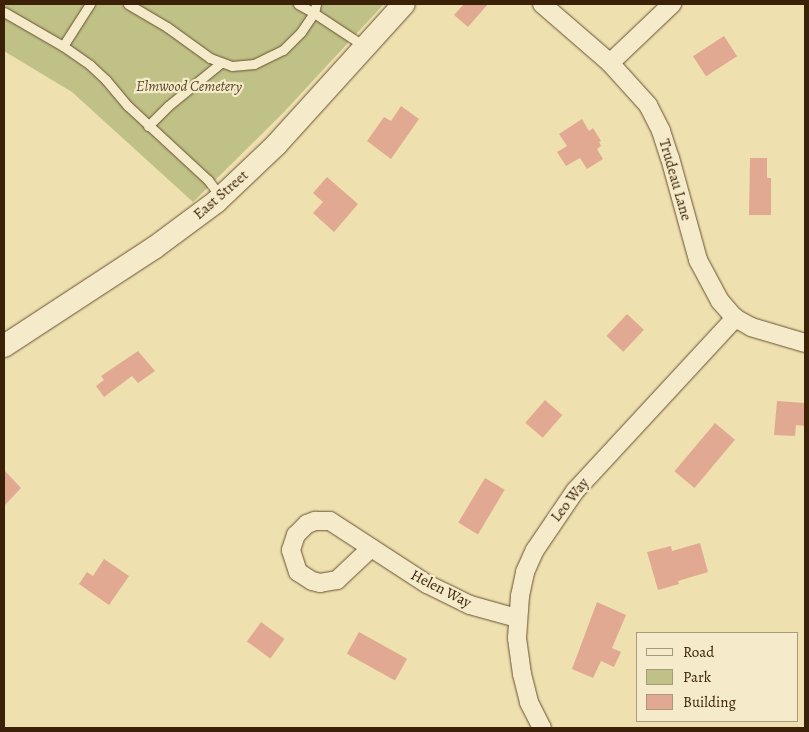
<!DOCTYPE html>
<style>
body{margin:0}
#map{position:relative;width:809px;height:732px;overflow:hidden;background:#efe0af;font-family:Alegreya,serif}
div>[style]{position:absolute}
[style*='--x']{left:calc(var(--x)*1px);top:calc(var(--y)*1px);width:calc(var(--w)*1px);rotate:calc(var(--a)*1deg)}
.green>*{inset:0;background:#bfc186}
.building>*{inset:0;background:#e1a991;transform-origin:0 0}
.roads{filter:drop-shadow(0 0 1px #675131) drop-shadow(0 0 1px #675131)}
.service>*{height:9px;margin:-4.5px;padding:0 4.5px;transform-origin:4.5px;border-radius:4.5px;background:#f5ebcb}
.minor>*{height:18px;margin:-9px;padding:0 9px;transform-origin:9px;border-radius:9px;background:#f5ebcb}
.tertiary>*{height:22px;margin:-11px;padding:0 11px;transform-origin:11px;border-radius:11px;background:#f5ebcb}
span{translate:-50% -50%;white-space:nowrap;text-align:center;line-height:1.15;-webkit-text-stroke:4.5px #f5ebcb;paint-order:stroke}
.park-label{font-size:15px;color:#5b4927;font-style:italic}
.street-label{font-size:15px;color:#3a2107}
.frame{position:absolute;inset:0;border:5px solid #3a2107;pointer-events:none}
.legend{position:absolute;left:636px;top:632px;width:162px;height:90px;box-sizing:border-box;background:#f5ebcb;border:1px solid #aa9a7d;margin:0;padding:6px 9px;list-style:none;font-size:15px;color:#3a2107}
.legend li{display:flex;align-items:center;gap:10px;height:25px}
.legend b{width:25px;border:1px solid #aa9a7d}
</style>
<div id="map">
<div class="green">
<div style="clip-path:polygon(4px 4px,384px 4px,284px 112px,193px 202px,72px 92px,4px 51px)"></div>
</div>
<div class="building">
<div style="clip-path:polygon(464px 4px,488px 4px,468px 27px,454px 15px)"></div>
<div style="left:724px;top:36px;width:24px;height:37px;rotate:57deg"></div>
<div style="clip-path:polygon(401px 106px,419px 119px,391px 159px,367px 141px,384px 117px,391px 121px)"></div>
<div style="clip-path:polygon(582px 119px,589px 131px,593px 128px,601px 141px,599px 142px,601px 146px,597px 149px,603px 159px,587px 169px,580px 158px,566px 166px,557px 152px,567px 146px,559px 134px)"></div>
<div style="clip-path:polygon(750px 158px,767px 158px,767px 178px,771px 178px,771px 215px,749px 215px)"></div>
<div style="clip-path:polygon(327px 177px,358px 204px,334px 232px,313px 213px,323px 202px,313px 193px)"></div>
<div style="left:627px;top:314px;width:23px;height:30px;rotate:43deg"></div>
<div style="clip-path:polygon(138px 351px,155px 371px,138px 383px,132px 376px,104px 397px,96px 386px,104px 380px,101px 376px)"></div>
<div style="left:545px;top:400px;width:23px;height:30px;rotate:41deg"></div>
<div style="clip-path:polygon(777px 401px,805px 403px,805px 426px,796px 425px,795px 436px,774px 435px)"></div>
<div style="left:715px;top:423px;width:26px;height:63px;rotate:40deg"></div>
<div style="clip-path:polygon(4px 470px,21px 488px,4px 506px)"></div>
<div style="left:485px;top:478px;width:23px;height:52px;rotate:31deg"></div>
<div style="clip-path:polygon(700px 543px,708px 572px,678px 581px,679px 584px,658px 590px,647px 552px,671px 546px,672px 551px)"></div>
<div style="clip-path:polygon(104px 559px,129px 576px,109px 605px,79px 584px,87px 572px,93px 576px)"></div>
<div style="clip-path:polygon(597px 602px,626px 615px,612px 648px,621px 652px,614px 667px,601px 661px,593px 678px,572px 669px)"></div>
<div style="left:261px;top:622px;width:29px;height:24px;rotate:36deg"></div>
<div style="left:359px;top:632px;width:55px;height:25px;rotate:29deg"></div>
</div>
<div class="roads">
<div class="service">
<div style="--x:128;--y:4;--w:45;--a:30.5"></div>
<div style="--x:167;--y:27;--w:53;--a:35.8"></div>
<div style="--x:210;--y:58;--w:23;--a:20"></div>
<div style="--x:232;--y:66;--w:22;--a:-5"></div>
<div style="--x:254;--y:64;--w:32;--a:-26"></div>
<div style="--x:283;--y:50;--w:25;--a:-45"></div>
<div style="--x:301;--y:32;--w:23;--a:-56"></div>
<div style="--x:314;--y:13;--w:60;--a:33.4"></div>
<div style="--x:298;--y:4;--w:18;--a:29"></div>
<div style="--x:314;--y:13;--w:9;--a:-77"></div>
<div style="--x:4;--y:12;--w:68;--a:30"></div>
<div style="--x:63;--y:46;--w:33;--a:35"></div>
<div style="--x:90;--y:65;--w:22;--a:43"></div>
<div style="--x:106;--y:80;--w:34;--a:50"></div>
<div style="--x:128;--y:106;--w:109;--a:42.8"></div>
<div style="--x:208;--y:180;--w:21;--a:53"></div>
<div style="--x:63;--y:46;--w:50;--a:-57.3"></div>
<div style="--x:148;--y:126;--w:28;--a:-45"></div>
<div style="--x:168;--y:106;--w:68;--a:-39.1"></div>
</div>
<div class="minor">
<div style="--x:542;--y:4;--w:90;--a:40.9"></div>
<div style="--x:610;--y:63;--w:57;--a:47.9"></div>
<div style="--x:648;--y:105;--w:29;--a:63"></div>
<div style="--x:661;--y:131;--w:28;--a:72"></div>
<div style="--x:670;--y:158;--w:106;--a:74.6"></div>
<div style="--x:698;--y:260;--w:47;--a:61.8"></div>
<div style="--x:720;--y:301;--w:23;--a:49"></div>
<div style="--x:735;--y:318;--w:18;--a:29"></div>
<div style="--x:751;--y:327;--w:56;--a:16.5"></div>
<div style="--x:610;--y:63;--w:86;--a:-43.6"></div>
<div style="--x:371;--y:548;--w:47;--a:136.7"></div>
<div style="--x:337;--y:580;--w:17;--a:170"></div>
<div style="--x:320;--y:583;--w:8;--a:-166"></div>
<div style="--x:312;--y:581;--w:17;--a:-147"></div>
<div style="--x:298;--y:572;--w:23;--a:-108"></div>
<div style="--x:291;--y:550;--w:16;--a:-72"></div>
<div style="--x:296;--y:535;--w:16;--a:-45"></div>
<div style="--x:307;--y:524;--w:9;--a:-21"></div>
<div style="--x:315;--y:521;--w:15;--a:0"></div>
<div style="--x:330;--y:521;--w:116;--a:33"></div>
<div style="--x:427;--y:584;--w:48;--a:26"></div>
<div style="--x:470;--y:605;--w:49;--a:15.5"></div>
<div style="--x:542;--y:728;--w:29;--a:-117"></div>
<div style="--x:529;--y:702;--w:29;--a:-104"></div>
<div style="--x:522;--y:674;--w:36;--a:-98"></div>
<div style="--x:517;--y:638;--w:42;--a:-85.9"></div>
<div style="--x:520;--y:596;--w:25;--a:-78"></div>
<div style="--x:525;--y:572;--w:24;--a:-66"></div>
<div style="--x:535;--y:550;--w:71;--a:-55.9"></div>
<div style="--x:575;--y:491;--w:236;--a:-47.2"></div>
</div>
<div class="tertiary">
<div style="--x:4;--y:346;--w:179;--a:-33.2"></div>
<div style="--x:154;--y:248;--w:77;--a:-36.6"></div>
<div style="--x:216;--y:202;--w:83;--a:-43.5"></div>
<div style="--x:276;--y:145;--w:190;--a:-47.8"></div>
</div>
</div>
<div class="park-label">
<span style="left:189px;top:87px">Elmwood Cemetery</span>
</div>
<div class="street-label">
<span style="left:675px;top:180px;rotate:74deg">Trudeau Lane</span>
<span style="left:221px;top:195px;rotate:-41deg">East Street</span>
<span style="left:570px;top:500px;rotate:-52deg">Leo Way</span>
<span style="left:441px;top:589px;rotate:27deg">Helen Way</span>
</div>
<div class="frame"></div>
<ul class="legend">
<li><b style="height:6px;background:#f5ebcb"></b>Road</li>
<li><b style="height:14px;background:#bfc186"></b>Park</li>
<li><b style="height:14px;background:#e1a991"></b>Building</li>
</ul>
</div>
